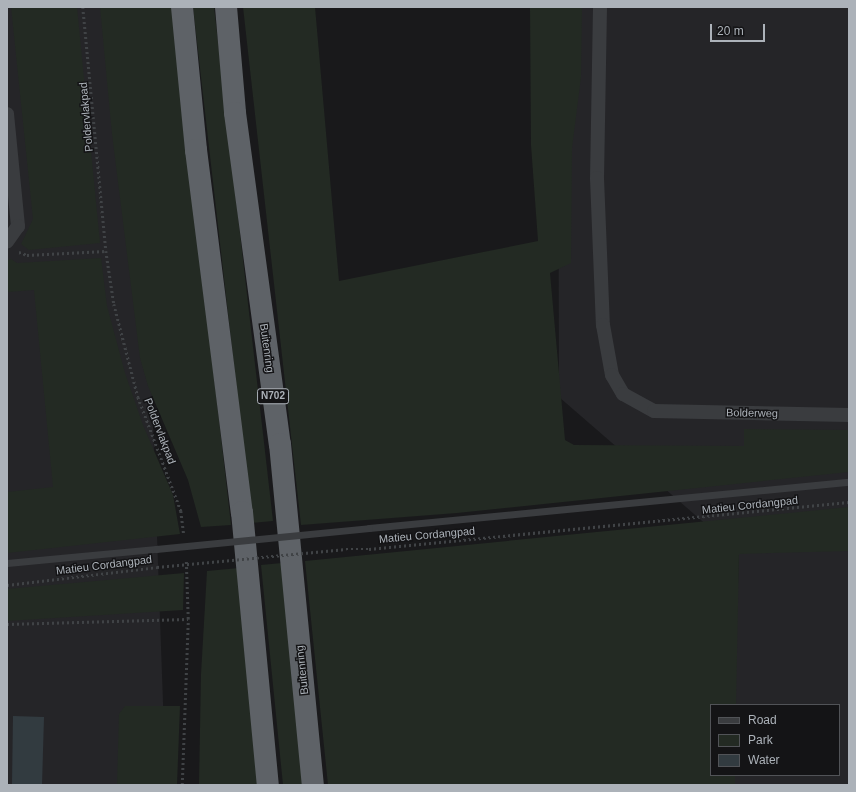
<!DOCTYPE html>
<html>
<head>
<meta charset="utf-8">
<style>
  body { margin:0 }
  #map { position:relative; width:856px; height:792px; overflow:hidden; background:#19191b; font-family:Helvetica,sans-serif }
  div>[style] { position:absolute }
  .built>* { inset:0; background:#252528 }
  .green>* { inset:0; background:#232a23 }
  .water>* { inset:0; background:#323b40 }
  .path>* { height:2.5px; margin-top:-1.25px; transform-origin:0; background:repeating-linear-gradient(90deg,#404346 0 2px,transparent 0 5px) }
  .service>* { height:7px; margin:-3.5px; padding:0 3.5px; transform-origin:3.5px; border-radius:3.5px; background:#3a3c3f }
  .minor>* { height:14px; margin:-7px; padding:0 7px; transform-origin:7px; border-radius:7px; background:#3a3c3f }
  .trunk>* { height:22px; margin:-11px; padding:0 11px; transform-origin:11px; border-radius:11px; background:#5e6267 }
  .path-bridge>* { height:2.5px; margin-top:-1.25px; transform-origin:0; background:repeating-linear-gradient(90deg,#404346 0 2px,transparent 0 5px) }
  .service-bridge>* { height:7px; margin:-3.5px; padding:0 3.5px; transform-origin:3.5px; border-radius:3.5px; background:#3a3c3f }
  span { translate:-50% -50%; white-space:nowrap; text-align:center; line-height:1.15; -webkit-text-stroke:3px #141416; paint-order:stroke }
  .shield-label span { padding:1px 3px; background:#141416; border:1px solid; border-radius:3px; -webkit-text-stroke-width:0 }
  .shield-label { font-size:10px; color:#acb2b9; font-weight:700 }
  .street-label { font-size:11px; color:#acb2b9 }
  .frame { position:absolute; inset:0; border:8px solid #acb2b9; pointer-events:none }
  .legend { position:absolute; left:710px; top:704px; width:130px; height:72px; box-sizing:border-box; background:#141416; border:1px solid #515357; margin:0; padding:5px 7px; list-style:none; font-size:12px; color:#acb2b9 }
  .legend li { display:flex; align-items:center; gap:8px; height:20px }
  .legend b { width:20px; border:1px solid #515357 }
  .scale { position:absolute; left:710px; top:24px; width:55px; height:18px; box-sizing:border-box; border:2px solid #acb2b9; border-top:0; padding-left:5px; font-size:12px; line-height:14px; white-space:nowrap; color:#acb2b9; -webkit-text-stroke:3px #141416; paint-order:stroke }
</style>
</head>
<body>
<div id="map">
  <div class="built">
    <div style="clip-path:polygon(7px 7px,138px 7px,166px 785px,7px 785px)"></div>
    <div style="clip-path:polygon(558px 7px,849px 7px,849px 785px,731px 785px,732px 775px,839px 775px,839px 705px,734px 705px,739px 553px,559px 397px)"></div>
  </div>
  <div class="green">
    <div style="clip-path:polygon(11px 7px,77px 7px,100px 243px,29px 250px,21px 244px,33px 219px)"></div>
    <div style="clip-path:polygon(100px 7px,172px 7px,231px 525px,201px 527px,188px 480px,148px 386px,140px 358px,112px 134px)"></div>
    <div style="clip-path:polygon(193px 7px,214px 7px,273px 521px,252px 523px)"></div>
    <div style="clip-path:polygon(243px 7px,315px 7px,339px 281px,538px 241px,531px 145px,530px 7px,582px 7px,581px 77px,572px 148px,571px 263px,550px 273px,565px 440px,574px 445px,744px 446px,744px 429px,849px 430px,849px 472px,457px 513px,301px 525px)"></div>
    <div style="clip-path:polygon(101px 258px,107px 306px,125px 373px,143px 425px,173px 495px,180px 534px,7px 553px,7px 492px,53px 487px,34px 290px,8px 292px,7px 260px,11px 259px,17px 263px)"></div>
    <div style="clip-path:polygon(849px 507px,849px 551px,739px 554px,736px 705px,711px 705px,711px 775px,735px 775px,735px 785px,328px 785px,305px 561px)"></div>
    <div style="clip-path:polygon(282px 563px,305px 785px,283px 785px,261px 565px)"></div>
    <div style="clip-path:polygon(239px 568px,261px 785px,199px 785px,201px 674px,207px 571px)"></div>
    <div style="clip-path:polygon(184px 573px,183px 610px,7px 621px,7px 589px)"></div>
    <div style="clip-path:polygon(125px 706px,180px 706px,177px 785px,117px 785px,119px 714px)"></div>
  </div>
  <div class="water">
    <div style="clip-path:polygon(13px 716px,44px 717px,42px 785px,12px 785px)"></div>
  </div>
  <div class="path">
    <div style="left:83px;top:7px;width:245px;rotate:84.6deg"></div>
    <div style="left:106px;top:251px;width:54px;rotate:81.4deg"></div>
    <div style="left:114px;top:304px;width:96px;rotate:75.5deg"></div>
    <div style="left:138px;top:397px;width:122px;rotate:69.3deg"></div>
    <div style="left:181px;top:511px;width:23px;rotate:83deg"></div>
    <div style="left:19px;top:252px;width:9px;rotate:21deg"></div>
    <div style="left:27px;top:255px;width:79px;rotate:-2.9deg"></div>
    <div style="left:369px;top:549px;width:482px;rotate:-5.6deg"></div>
    <div style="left:7px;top:585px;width:151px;rotate:-6.8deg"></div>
    <div style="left:7px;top:624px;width:181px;rotate:-1.6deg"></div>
    <div style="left:182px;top:785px;width:166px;rotate:-87.9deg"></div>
    <div style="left:188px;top:619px;width:60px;rotate:-91.9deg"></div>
  </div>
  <div class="service">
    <div style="left:369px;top:528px;width:482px;rotate:-5.5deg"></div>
    <div style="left:7px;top:563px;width:150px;rotate:-5.4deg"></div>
  </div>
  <div class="minor">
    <div style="left:600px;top:7px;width:171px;rotate:91deg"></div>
    <div style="left:597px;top:178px;width:147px;rotate:87.7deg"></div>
    <div style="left:603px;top:325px;width:51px;rotate:79.8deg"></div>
    <div style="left:612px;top:375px;width:22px;rotate:60deg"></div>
    <div style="left:623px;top:394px;width:35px;rotate:29deg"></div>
    <div style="left:654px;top:411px;width:195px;rotate:1.2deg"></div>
    <div style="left:7px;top:114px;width:113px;rotate:84.4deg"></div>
    <div style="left:18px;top:226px;width:19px;rotate:125deg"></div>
  </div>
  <div class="trunk">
    <div style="left:182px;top:7px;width:144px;rotate:84.4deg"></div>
    <div style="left:196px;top:150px;width:365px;rotate:82.8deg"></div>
    <div style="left:242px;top:512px;width:274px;rotate:84.6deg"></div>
    <div style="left:226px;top:7px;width:106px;rotate:85.1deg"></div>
    <div style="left:235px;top:113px;width:334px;rotate:82.3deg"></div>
    <div style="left:280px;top:444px;width:343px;rotate:84.5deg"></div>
  </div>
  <div class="path-bridge">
    <div style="left:157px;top:567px;width:190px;rotate:-5.4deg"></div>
    <div style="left:346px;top:549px;width:23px"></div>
  </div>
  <div class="service-bridge">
    <div style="left:156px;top:549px;width:214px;rotate:-5.6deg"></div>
  </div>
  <div class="shield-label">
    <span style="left:273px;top:396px">N702</span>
  </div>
  <div class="street-label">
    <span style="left:86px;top:117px;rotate:-95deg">Poldervlakpad</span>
    <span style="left:267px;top:348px;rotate:82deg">Buitenring</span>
    <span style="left:752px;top:413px;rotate:1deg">Bolderweg</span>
    <span style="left:160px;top:431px;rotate:69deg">Poldervlakpad</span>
    <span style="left:750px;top:505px;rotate:-6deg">Matieu Cordangpad</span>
    <span style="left:427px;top:535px;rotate:-5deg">Matieu Cordangpad</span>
    <span style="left:104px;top:565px;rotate:-7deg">Matieu Cordangpad</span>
    <span style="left:302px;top:670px;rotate:-96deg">Buitenring</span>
  </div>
  <div class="frame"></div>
  <ul class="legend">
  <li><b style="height:5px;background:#3a3c3f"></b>Road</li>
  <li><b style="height:11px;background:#232a23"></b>Park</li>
  <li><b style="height:11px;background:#323b40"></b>Water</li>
  </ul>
  <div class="scale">20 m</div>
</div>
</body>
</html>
